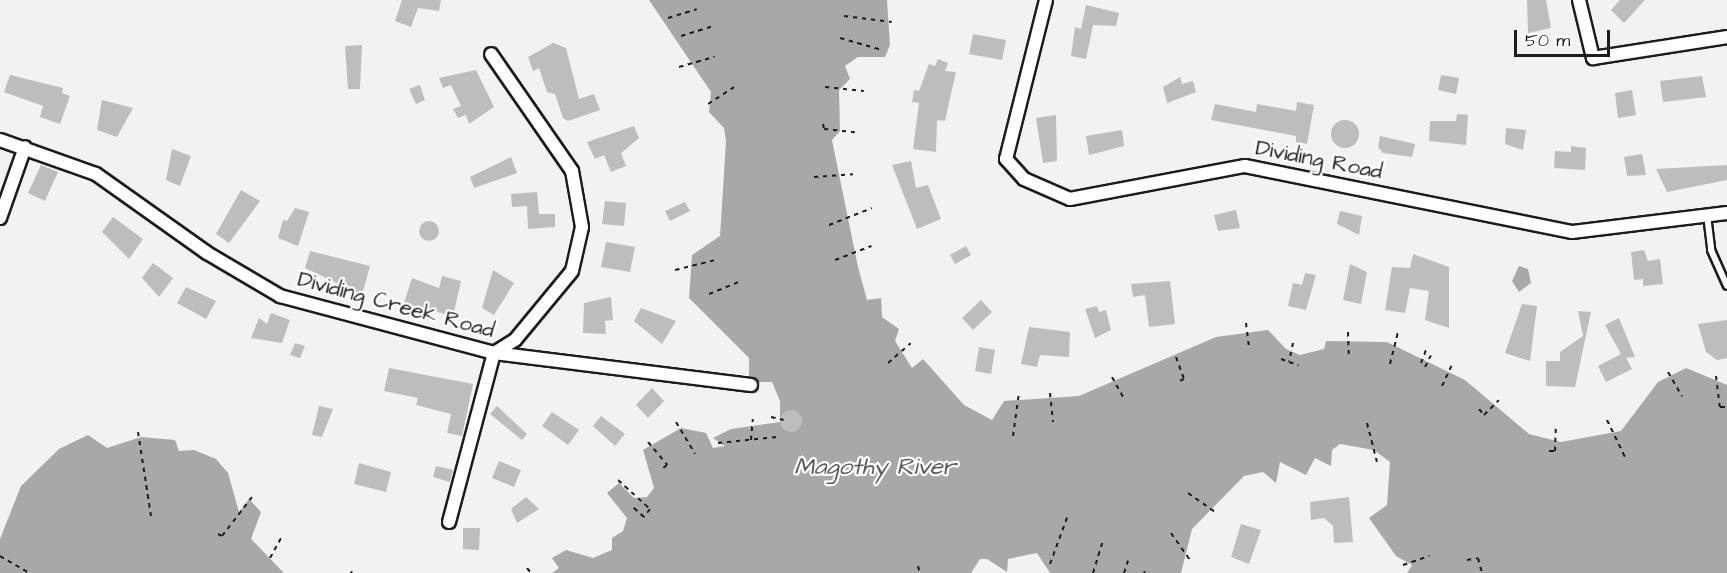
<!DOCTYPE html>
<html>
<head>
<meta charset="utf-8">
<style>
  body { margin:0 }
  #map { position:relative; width:1727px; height:573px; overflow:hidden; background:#f2f2f2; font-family:"Architects Daughter",sans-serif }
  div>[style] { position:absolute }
  .water>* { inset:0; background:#a8a8a8 }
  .building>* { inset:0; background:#bdbdbd }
  .round { border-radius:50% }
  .path>* { height:2px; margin-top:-1px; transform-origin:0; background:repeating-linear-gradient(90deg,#1c1c1c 0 4.5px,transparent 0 9px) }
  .roads { filter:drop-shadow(2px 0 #1c1c1c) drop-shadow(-2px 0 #1c1c1c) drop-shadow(0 2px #1c1c1c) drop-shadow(0 -2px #1c1c1c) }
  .lane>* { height:6px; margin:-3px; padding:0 3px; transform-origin:3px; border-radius:3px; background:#fff }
  .street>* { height:12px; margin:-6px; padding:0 6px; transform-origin:6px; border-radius:6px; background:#fff }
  span { translate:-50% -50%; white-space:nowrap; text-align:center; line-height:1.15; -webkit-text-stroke:4.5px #fff; paint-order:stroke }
  .street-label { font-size:22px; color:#1c1c1c }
  .water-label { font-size:24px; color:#5b5b5b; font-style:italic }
  .scale { position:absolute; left:1514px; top:30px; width:96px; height:27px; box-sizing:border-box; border:3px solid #1c1c1c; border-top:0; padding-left:8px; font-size:18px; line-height:21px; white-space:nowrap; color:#1c1c1c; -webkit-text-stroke:4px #fff; paint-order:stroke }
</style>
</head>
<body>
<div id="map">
  <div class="water">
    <div style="clip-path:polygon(649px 0,887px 0,890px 45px,885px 57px,858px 57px,845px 66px,850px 79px,839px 90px,840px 131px,832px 140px,858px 267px,867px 300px,881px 298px,882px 317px,899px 329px,895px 341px,912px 368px,923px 359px,964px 405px,992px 420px,1004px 401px,1079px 396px,1216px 337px,1268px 330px,1286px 349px,1300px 355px,1324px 349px,1326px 341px,1387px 342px,1465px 380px,1529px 434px,1561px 442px,1621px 431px,1658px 382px,1686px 368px,1727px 385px,1727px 573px,1407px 573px,1412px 565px,1396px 556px,1369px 518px,1387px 505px,1390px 462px,1374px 450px,1340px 444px,1332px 450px,1331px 466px,1315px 458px,1306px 475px,1280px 462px,1276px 483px,1263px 472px,1244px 476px,1192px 529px,1181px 573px,1050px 573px,1037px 553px,1008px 559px,1007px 572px,987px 559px,980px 559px,971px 573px,552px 573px,559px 568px,552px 558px,566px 550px,593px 558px,612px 550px,612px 538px,623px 531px,627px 518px,607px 493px,619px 483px,634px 498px,647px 497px,654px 488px,643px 450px,681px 428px,706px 433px,713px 448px,725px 446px,713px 438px,731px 429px,780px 422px,780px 401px,772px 382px,749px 382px,749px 358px,689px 298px,692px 255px,720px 236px,726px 141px,724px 128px,709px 112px,711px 92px)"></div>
    <div style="clip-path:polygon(1519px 266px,1528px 269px,1531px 283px,1519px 292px,1512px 281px)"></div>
    <div style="clip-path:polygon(88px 435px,107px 448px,141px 437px,175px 440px,179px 451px,194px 450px,216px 459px,228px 473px,239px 512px,249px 499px,261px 512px,251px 539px,284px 573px,0 573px,0 539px,21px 486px,59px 449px)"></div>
  </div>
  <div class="building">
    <div style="clip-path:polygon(402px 0,441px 0,439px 11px,418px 8px,411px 27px,395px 21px)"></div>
    <div style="clip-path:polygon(1527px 0,1546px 0,1551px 28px,1528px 33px)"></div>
    <div style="clip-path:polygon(1620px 0,1645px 0,1624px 23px,1611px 10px)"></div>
    <div style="clip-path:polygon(1086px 5px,1119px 13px,1116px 26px,1093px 25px,1086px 59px,1071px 56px,1075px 27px,1081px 29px)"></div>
    <div style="clip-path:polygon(973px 34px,1006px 40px,1002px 60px,969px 54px)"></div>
    <div style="clip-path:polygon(553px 43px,566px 48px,579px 99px,594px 94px,600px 110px,568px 121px,563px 118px,555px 94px,547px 92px,539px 68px,533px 71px,528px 57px)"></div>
    <div style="clip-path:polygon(362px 45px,360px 89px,348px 89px,345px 46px)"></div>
    <div style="clip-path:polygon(938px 59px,948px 63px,945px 71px,956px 72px,945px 121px,937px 120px,936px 152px,913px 149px,919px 103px,912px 102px,914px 90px,919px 91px,929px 64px,935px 66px)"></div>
    <div style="clip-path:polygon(476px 70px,494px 107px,469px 124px,466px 115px,458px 118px,453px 109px,461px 106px,451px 85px,443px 88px,439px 78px)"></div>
    <div style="clip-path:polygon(10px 75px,63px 88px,62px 93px,70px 96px,60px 124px,40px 117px,43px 106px,4px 92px)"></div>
    <div style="clip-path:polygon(1441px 75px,1459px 78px,1456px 94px,1438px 90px)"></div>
    <div style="clip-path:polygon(1702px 76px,1706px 97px,1663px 102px,1660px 81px)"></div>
    <div style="clip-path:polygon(1180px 77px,1182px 84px,1193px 81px,1196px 92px,1167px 103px,1163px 87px)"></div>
    <div style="clip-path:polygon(420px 85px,425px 100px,416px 104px,409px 89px)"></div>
    <div style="clip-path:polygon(1632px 90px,1636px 115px,1618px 118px,1615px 93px)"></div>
    <div style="clip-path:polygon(102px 100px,133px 108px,117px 137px,97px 130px)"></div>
    <div style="clip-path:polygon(1297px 102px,1314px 105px,1307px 144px,1296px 142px,1296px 136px,1211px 120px,1215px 104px,1256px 112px,1257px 104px,1296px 111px)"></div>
    <div style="clip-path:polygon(1457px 114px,1468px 115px,1466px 145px,1429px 141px,1430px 121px,1456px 121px)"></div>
    <div style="clip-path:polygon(1056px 115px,1057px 161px,1043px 163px,1036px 118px)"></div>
    <div class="round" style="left:1331px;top:120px;width:28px;height:28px"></div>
    <div style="clip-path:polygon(634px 126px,639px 138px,621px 153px,626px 166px,611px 172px,604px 155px,595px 159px,587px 142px)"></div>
    <div style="clip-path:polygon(1506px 128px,1526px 130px,1523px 150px,1505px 144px)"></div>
    <div style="clip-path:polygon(1122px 130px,1124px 146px,1089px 155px,1086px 136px)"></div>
    <div style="clip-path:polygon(1380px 136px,1415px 144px,1412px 157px,1383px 153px,1378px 147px)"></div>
    <div style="clip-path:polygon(1571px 146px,1586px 148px,1585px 170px,1554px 168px,1555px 151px,1571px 152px)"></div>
    <div style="clip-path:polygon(172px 149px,191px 156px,180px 186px,166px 180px)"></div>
    <div style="clip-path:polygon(1642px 154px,1646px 175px,1627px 176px,1624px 157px)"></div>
    <div style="clip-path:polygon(511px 157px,517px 173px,474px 188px,470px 177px)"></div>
    <div style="clip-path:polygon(911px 161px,916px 188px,928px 185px,941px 219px,917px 229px,892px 165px)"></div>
    <div style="clip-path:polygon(41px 165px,58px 172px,45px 201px,28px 193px)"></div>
    <div style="clip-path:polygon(1727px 165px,1727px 180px,1667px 192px,1656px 169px)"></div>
    <div style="clip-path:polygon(241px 190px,260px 201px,229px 243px,216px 234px)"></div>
    <div style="clip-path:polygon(537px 192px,539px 214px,555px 214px,555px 227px,528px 229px,527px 206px,512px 207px,511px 194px)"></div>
    <div style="clip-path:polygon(605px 201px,626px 203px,624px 226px,602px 224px)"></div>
    <div style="clip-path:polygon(685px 202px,690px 211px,670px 221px,665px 211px)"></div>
    <div style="clip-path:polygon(295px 208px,309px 212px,298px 246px,278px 238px,283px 220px,287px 221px)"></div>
    <div style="clip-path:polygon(1236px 210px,1240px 228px,1218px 231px,1214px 215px)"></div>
    <div style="clip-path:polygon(1340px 211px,1362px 216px,1359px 235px,1337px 224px)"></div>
    <div style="clip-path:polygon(113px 217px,143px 239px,129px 259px,102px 232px)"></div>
    <div class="round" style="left:419px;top:221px;width:20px;height:20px"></div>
    <div style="clip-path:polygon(606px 242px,635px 247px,630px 272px,601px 267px)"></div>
    <div style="clip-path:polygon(966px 246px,971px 255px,955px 264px,950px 255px)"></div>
    <div style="clip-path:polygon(1644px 250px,1648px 261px,1660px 259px,1663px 284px,1643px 286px,1643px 279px,1634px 280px,1631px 252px)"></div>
    <div style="clip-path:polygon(310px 251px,370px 266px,362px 295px,305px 268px)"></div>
    <div style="clip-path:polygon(1413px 254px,1449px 267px,1449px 328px,1425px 320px,1429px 291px,1410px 288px,1405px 313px,1385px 310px,1392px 267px,1410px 268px)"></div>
    <div style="clip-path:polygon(153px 263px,173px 278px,159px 297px,142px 278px)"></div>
    <div style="clip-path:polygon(1350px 264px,1367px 272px,1361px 304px,1343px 300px)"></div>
    <div style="clip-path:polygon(493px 270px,514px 283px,494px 315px,482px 308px)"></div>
    <div style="clip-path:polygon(1305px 273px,1316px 275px,1306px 310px,1288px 306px,1293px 283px,1302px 285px)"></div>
    <div style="clip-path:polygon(442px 276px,461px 281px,453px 316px,404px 303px,412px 278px,439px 288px)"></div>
    <div style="clip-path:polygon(1170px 281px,1175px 324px,1149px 327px,1145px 295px,1133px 297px,1131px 284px)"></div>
    <div style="clip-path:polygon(186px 287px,216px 301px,206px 319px,177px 303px)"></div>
    <div style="clip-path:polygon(611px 297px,613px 320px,605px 321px,606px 334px,583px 333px,584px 303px)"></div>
    <div style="clip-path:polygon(981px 300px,992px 312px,973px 330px,962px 318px)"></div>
    <div style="clip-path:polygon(1522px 304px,1537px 306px,1530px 361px,1505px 353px)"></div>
    <div style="clip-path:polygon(1097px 306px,1099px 312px,1106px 310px,1111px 330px,1095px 338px,1085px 309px)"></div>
    <div style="clip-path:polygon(641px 308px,676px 321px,662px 344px,634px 321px)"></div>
    <div style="clip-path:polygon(1578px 311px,1591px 312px,1575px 387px,1546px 386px,1546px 361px,1560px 361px,1560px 352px,1583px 336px)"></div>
    <div style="clip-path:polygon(271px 313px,290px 320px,282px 343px,251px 338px,259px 318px,267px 324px)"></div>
    <div style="clip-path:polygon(1619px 318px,1635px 357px,1626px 358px,1632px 369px,1606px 382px,1598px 366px,1621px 354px,1605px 325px)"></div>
    <div style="clip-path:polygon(1727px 320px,1727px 358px,1717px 360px,1706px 352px,1698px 324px)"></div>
    <div style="clip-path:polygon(1029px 327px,1070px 332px,1069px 357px,1040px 355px,1037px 367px,1021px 364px)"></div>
    <div style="clip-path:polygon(295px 343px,305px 346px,300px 358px,290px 355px)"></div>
    <div style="clip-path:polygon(979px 347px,995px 350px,991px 374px,975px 371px)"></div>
    <div style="clip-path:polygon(389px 368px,473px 384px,462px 436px,447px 433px,451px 414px,416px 405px,418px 398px,384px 391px)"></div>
    <div style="clip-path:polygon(652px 388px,664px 401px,648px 418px,636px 405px)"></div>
    <div style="clip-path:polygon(319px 406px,333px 409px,322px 437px,312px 435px)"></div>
    <div style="clip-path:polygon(497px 406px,527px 434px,522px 440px,490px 414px)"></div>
    <div class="round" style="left:780px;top:410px;width:22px;height:22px"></div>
    <div style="clip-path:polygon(552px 412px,579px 430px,568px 445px,542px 426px)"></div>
    <div style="clip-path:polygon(601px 416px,625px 434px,615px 446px,593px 426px)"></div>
    <div style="clip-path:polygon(499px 461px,521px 470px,514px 487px,492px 478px)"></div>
    <div style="clip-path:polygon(359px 463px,391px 472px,386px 492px,354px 484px)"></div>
    <div style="clip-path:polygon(436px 466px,453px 470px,450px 482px,433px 477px)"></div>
    <div style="clip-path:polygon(526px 497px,539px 509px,517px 523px,511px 509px)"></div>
    <div style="clip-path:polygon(1349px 497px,1353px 542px,1334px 543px,1333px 526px,1324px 518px,1311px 520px,1310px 502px)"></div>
    <div style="clip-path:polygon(1241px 524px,1261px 530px,1249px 564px,1231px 557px)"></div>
    <div style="clip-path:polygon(463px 528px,480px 528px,479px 550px,463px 549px)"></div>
  </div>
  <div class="path">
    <div style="left:844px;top:16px;width:48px;rotate:7.1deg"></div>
    <div style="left:668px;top:18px;width:30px;rotate:-17deg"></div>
    <div style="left:681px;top:36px;width:34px;rotate:-17deg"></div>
    <div style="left:840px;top:38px;width:41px;rotate:15.8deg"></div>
    <div style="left:679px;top:67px;width:37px;rotate:-16deg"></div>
    <div style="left:825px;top:87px;width:39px;rotate:6deg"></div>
    <div style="left:708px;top:104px;width:31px;rotate:-33deg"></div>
    <div style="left:823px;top:124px;width:5px;rotate:79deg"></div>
    <div style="left:824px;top:129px;width:31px;rotate:6deg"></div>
    <div style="left:814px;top:177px;width:39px;rotate:-4deg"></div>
    <div style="left:829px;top:225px;width:46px;rotate:-21.6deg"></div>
    <div style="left:835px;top:260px;width:39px;rotate:-21deg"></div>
    <div style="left:675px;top:270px;width:45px;rotate:-14deg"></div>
    <div style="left:709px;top:294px;width:35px;rotate:-22deg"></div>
    <div style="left:1246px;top:323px;width:23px;rotate:83deg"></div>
    <div style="left:1348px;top:332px;width:25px;rotate:88deg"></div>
    <div style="left:1293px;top:343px;width:19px;rotate:102deg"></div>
    <div style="left:1289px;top:362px;width:10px;rotate:17deg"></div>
    <div style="left:1176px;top:357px;width:23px;rotate:70deg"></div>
    <div style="left:1184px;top:379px;width:5px;rotate:158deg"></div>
    <div style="left:1281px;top:359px;width:9px;rotate:21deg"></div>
    <div style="left:888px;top:363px;width:30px;rotate:-41deg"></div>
    <div style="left:1421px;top:363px;width:14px;rotate:-69deg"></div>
    <div style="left:1390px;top:364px;width:32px;rotate:-76deg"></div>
    <div style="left:1425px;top:367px;width:13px;rotate:-63deg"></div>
    <div style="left:1668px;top:372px;width:28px;rotate:60deg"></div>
    <div style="left:1716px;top:376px;width:31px;rotate:83deg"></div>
    <div style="left:1720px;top:407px;width:5px"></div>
    <div style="left:1112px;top:377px;width:26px;rotate:61deg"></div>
    <div style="left:1442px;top:386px;width:23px;rotate:-65deg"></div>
    <div style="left:1050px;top:393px;width:29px;rotate:84deg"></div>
    <div style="left:1479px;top:409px;width:8px;rotate:50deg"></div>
    <div style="left:1484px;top:415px;width:21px;rotate:-45deg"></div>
    <div style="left:771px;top:417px;width:13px;rotate:13deg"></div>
    <div style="left:1607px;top:420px;width:41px;rotate:64.1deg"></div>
    <div style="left:676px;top:422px;width:37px;rotate:59deg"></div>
    <div style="left:1367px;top:423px;width:40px;rotate:75.6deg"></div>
    <div style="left:138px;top:432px;width:85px;rotate:81.2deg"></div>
    <div style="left:1013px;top:436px;width:43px;rotate:-82.1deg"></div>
    <div style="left:751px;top:440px;width:21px;rotate:-85deg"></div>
    <div style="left:648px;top:442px;width:30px;rotate:50deg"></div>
    <div style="left:667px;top:465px;width:6px;rotate:141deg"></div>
    <div style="left:718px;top:443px;width:59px;rotate:-5.8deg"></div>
    <div style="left:1549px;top:451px;width:6px"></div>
    <div style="left:1555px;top:451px;width:25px;rotate:-88deg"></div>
    <div style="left:618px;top:480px;width:43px;rotate:42.2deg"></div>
    <div style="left:650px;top:509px;width:10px;rotate:127deg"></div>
    <div style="left:644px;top:517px;width:15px;rotate:-138deg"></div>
    <div style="left:1188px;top:493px;width:33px;rotate:35deg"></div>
    <div style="left:1171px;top:533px;width:32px;rotate:55deg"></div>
    <div style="left:218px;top:534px;width:4px;rotate:27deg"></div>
    <div style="left:222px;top:536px;width:49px;rotate:-52.4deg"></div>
    <div style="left:0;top:556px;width:34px;rotate:30deg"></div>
    <div style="left:270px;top:558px;width:26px;rotate:-61deg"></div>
    <div style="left:1467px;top:560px;width:11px;rotate:-10deg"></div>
    <div style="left:1478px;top:558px;width:16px;rotate:75deg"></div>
    <div style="left:1050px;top:564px;width:52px;rotate:-69.8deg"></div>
    <div style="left:1403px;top:565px;width:28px;rotate:-19deg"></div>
    <div style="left:918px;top:566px;width:7px;rotate:74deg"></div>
    <div style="left:527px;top:568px;width:6px;rotate:51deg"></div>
    <div style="left:1144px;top:571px;width:2px;rotate:63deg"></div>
    <div style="left:351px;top:573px;width:2px;rotate:-63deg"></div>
    <div style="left:1093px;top:573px;width:34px;rotate:-73deg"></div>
    <div style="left:1124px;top:573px;width:13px;rotate:-72deg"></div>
  </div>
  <div class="roads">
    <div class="lane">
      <div style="left:1707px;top:215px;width:35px;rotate:83deg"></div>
      <div style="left:1711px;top:250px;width:39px;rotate:66deg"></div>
    </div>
    <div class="street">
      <div style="left:1046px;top:0;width:164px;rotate:104.1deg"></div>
      <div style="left:1006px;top:159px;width:27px;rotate:48deg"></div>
      <div style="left:1024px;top:179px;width:50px;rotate:23.5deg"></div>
      <div style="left:1070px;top:199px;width:178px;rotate:-10.7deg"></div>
      <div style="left:1245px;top:166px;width:334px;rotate:11.4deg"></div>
      <div style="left:1572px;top:232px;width:156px;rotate:-7deg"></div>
      <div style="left:1579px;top:0;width:60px;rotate:76.4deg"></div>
      <div style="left:1593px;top:58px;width:136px;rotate:-8.9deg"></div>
      <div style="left:0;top:140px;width:102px;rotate:19.5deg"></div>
      <div style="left:96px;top:174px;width:136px;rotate:35.4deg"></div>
      <div style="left:207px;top:253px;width:85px;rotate:30.5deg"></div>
      <div style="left:280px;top:296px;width:221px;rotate:14.9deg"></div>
      <div style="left:494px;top:353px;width:259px;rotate:7.1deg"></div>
      <div style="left:0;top:218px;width:75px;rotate:-70.6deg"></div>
      <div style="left:449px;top:522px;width:175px;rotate:-75.1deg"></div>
      <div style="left:494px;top:353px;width:25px;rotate:-32deg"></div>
      <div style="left:515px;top:340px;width:89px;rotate:-50.4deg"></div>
      <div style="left:572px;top:271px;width:45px;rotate:-77.2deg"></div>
      <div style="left:582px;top:227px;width:57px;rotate:-100.1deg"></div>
      <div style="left:572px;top:171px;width:142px;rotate:-124.7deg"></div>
    </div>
  </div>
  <div class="street-label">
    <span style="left:1319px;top:160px;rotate:11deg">Dividing Road</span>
    <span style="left:396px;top:305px;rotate:15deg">Dividing Creek Road</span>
  </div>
  <div class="water-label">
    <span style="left:875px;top:468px">Magothy River</span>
  </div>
  <div class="scale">50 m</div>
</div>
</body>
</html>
